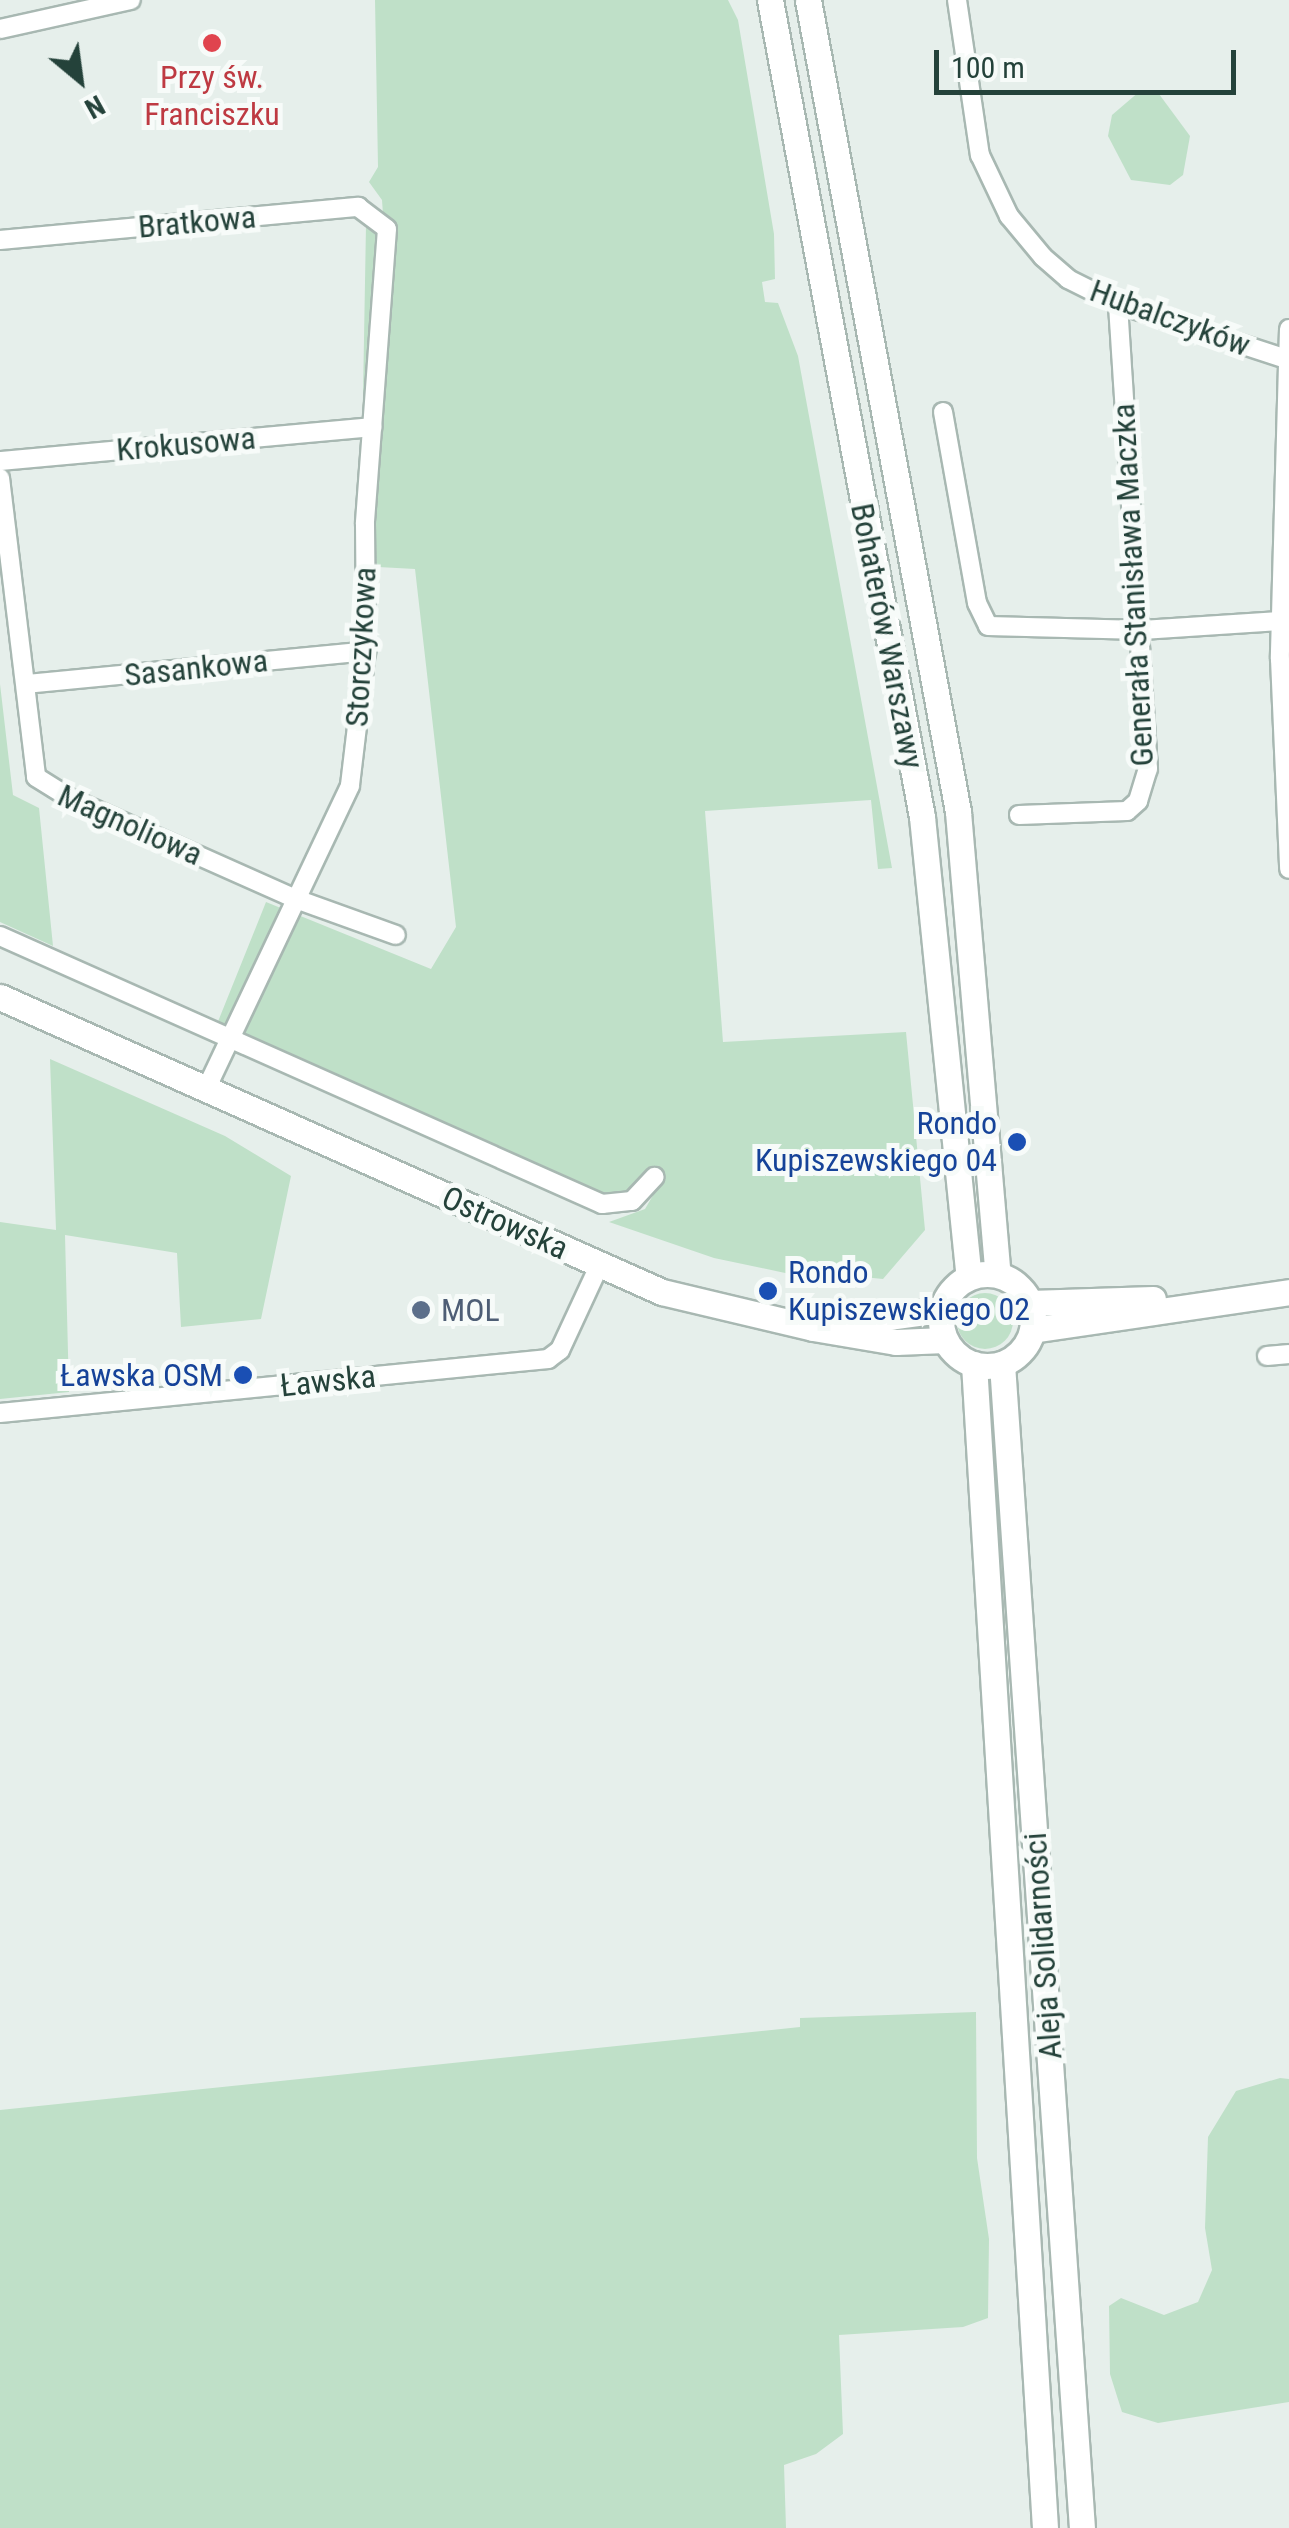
<!DOCTYPE html>
<html>
<head>
<meta charset="utf-8">
<style>
  body { margin:0 }
  #map { position:relative; width:1289px; height:2528px; overflow:hidden; background:#e6efeb; font-family:"Roboto Condensed",sans-serif }
  div>[style] { position:absolute }
  .green>* { inset:0; background:#bfe0c8 }
  .round { border-radius:50% }
  .roads { filter:drop-shadow(2px 0 #a8b8b2) drop-shadow(-2px 0 #a8b8b2) drop-shadow(0 2px #a8b8b2) drop-shadow(0 -2px #a8b8b2) }
  .minor>* { height:18px; margin:-9px; padding:0 9px; transform-origin:9px; border-radius:9px; background:#fff }
  .secondary>* { height:25px; margin:-12.5px; padding:0 12.5px; transform-origin:12.5px; border-radius:12.5px; background:#fff }
  .secondary>.ring { margin:-12.5px; padding:0; box-sizing:content-box; background:none; border:25px solid #fff; border-radius:50% }
  .dots>* { width:28px; height:28px; translate:-50% -50%; box-sizing:border-box; border:5px solid #f7fbf9; border-radius:50% }
  span { translate:-50% -50%; white-space:nowrap; text-align:center; line-height:1.15; -webkit-text-stroke:10px #f7fbf9; paint-order:stroke }
  .health-label { font-size:32px; color:#be3a42 }
  .street-label { font-size:32px; color:#24423a }
  .transit-label { font-size:32px; color:#164399 }
  .right { translate:-100% -50%; text-align:right }
  .left { translate:0 -50%; text-align:left }
  .service-label { font-size:32px; color:#4e5e75 }
  .north { position:absolute; left:30px; top:30px; width:100px; height:100px; -webkit-text-stroke:8px #f7fbf9; paint-order:stroke; rotate:151deg; font-size:28px; font-weight:700; line-height:40px; text-align:center; color:#24423a }
  .north::after { content:''; display:block; margin:auto; width:35px; height:45px; background:#24423a; clip-path:polygon(50% 0,100% 100%,50% 72%,0 100%) }
  .scale { position:absolute; left:934px; top:50px; width:302px; height:45px; box-sizing:border-box; border:5px solid #24423a; border-top:0; padding-left:12px; font-size:30px; line-height:35px; white-space:nowrap; color:#24423a; -webkit-text-stroke:8px #f7fbf9; paint-order:stroke }
</style>
</head>
<body>
<div id="map">
  <div class="green">
    <div style="clip-path:polygon(375px 0,728px 0,738px 20px,774px 234px,775px 279px,762px 282px,765px 302px,778px 303px,798px 356px,892px 868px,878px 869px,871px 800px,705px 811px,723px 1042px,906px 1032px,925px 1230px,883px 1279px,823px 1273px,813px 1279px,791px 1267px,790px 1274px,714px 1258px,609px 1222px,645px 1209px,662px 1180px,646px 1175px,626px 1193px,599px 1192px,217px 1024px,266px 902px,431px 969px,456px 927px,415px 569px,360px 566px,366px 225px,384px 229px,382px 200px,369px 182px,378px 167px)"></div>
    <div style="clip-path:polygon(1140px 91px,1159px 94px,1190px 136px,1183px 175px,1170px 185px,1131px 180px,1108px 136px,1112px 115px)"></div>
    <div style="clip-path:polygon(0 684px,13px 795px,39px 808px,53px 946px,0 922px)"></div>
    <div style="clip-path:polygon(50px 1059px,225px 1136px,291px 1176px,261px 1319px,181px 1327px,177px 1253px,65px 1235px,69px 1392px,0 1399px,0 1222px,56px 1230px)"></div>
    <div class="round" style="left:957px;top:1293px;width:56px;height:56px"></div>
    <div style="clip-path:polygon(976px 2012px,977px 2158px,989px 2239px,988px 2318px,963px 2327px,839px 2335px,843px 2434px,816px 2454px,784px 2465px,786px 2528px,0 2528px,0 2110px,800px 2027px,800px 2018px)"></div>
    <div style="clip-path:polygon(1280px 2078px,1289px 2079px,1289px 2402px,1158px 2423px,1122px 2412px,1110px 2374px,1109px 2306px,1121px 2298px,1164px 2315px,1198px 2302px,1212px 2270px,1205px 2228px,1208px 2137px,1236px 2091px)"></div>
  </div>
  <div class="roads">
    <div class="minor">
      <div style="left:957px;top:0;width:157px;rotate:81.6deg"></div>
      <div style="left:980px;top:155px;width:68px;rotate:64.6deg"></div>
      <div style="left:1009px;top:216px;width:53px;rotate:50.3deg"></div>
      <div style="left:1043px;top:257px;width:33px;rotate:41deg"></div>
      <div style="left:1068px;top:279px;width:56px;rotate:26.6deg"></div>
      <div style="left:1118px;top:304px;width:180px;rotate:18.1deg"></div>
      <div style="left:0;top:29px;width:134px;rotate:-12.5deg"></div>
      <div style="left:0;top:240px;width:360px;rotate:-5.3deg"></div>
      <div style="left:358px;top:207px;width:36px;rotate:37deg"></div>
      <div style="left:387px;top:229px;width:296px;rotate:94.3deg"></div>
      <div style="left:365px;top:524px;width:127px;rotate:89.5deg"></div>
      <div style="left:366px;top:651px;width:136px;rotate:96.8deg"></div>
      <div style="left:350px;top:786px;width:335px;rotate:115.4deg"></div>
      <div style="left:1289px;top:329px;width:330px;rotate:91.6deg"></div>
      <div style="left:1280px;top:659px;width:210px;rotate:87.5deg"></div>
      <div style="left:943px;top:412px;width:194px;rotate:79.9deg"></div>
      <div style="left:977px;top:603px;width:25px;rotate:64deg"></div>
      <div style="left:988px;top:626px;width:154px;rotate:1.5deg"></div>
      <div style="left:1142px;top:630px;width:138px;rotate:-3.7deg"></div>
      <div style="left:0;top:461px;width:374px;rotate:-5.2deg"></div>
      <div style="left:0;top:478px;width:301px;rotate:83.1deg"></div>
      <div style="left:36px;top:777px;width:39px;rotate:32deg"></div>
      <div style="left:69px;top:798px;width:248px;rotate:24deg"></div>
      <div style="left:296px;top:899px;width:106px;rotate:19.8deg"></div>
      <div style="left:26px;top:684px;width:342px;rotate:-5.5deg"></div>
      <div style="left:1019px;top:815px;width:108px;rotate:-2.1deg"></div>
      <div style="left:1127px;top:811px;width:15px;rotate:-42deg"></div>
      <div style="left:1138px;top:801px;width:34px;rotate:-73deg"></div>
      <div style="left:1148px;top:769px;width:466px;rotate:-93.7deg"></div>
      <div style="left:0;top:936px;width:659px;rotate:24deg"></div>
      <div style="left:602px;top:1204px;width:30px;rotate:-6deg"></div>
      <div style="left:632px;top:1201px;width:33px;rotate:-47deg"></div>
      <div style="left:1267px;top:1356px;width:22px;rotate:-5deg"></div>
      <div style="left:0;top:1413px;width:551px;rotate:-5.63deg"></div>
      <div style="left:548px;top:1359px;width:15px;rotate:-37deg"></div>
      <div style="left:560px;top:1350px;width:93px;rotate:-65.1deg"></div>
    </div>
    <div class="secondary">
      <div style="left:770px;top:0;width:831px;rotate:79.46deg"></div>
      <div style="left:922px;top:817px;width:462px;rotate:84.2deg"></div>
      <div style="left:808px;top:0;width:826px;rotate:79.53deg"></div>
      <div style="left:958px;top:812px;width:464px;rotate:85.1deg"></div>
      <div style="left:0;top:997px;width:725px;rotate:24.02deg"></div>
      <div style="left:662px;top:1292px;width:155px;rotate:13.4deg"></div>
      <div style="left:813px;top:1328px;width:84px;rotate:9.6deg"></div>
      <div style="left:896px;top:1342px;width:49px;rotate:-2.3deg"></div>
      <div class="ring" style="left:941px;top:1274px;width:67px;height:67px"></div>
      <div style="left:1030px;top:1303px;width:123px;rotate:-1.9deg"></div>
      <div style="left:837px;top:1324px;width:105px;rotate:-7.7deg"></div>
      <div style="left:1032px;top:1330px;width:260px;rotate:-8.4deg"></div>
      <div style="left:974px;top:1364px;width:1166px;rotate:86.51deg"></div>
      <div style="left:1002px;top:1364px;width:1167px;rotate:86.07deg"></div>
    </div>
  </div>
  <div class="dots">
    <div style="left:212px;top:43px;background:#e0444e"></div>
    <div style="left:1017px;top:1142px;background:#1a4fb4"></div>
    <div style="left:768px;top:1291px;background:#1a4fb4"></div>
    <div style="left:421px;top:1310px;background:#5c6f8a"></div>
    <div style="left:243px;top:1375px;background:#1a4fb4"></div>
  </div>
  <div class="health-label">
    <span style="left:212px;top:96px">Przy św.<br>Franciszku</span>
  </div>
  <div class="street-label">
    <span style="left:197px;top:222px;rotate:-5deg">Bratkowa</span>
    <span style="left:1170px;top:318px;rotate:20deg">Hubalczyków</span>
    <span style="left:186px;top:444px;rotate:-5deg">Krokusowa</span>
    <span style="left:1133px;top:585px;rotate:-93deg">Generała Stanisława Maczka</span>
    <span style="left:887px;top:636px;rotate:79deg">Bohaterów Warszawy</span>
    <span style="left:361px;top:647px;rotate:-87deg">Storczykowa</span>
    <span style="left:196px;top:668px;rotate:-6deg">Sasankowa</span>
    <span style="left:130px;top:825px;rotate:24deg">Magnoliowa</span>
    <span style="left:505px;top:1223px;rotate:24deg">Ostrowska</span>
    <span style="left:328px;top:1381px;rotate:-6deg">Ławska</span>
    <span style="left:1043px;top:1946px;rotate:-94deg">Aleja Solidarności</span>
  </div>
  <div class="transit-label">
    <span class="right" style="left:997px;top:1142px">Rondo<br>Kupiszewskiego 04</span>
    <span class="left" style="left:788px;top:1291px">Rondo<br>Kupiszewskiego 02</span>
    <span class="right" style="left:223px;top:1375px">Ławska OSM</span>
  </div>
  <div class="service-label">
    <span class="left" style="left:441px;top:1310px">MOL</span>
  </div>
  <div class="north">N</div>
  <div class="scale">100 m</div>
</div>
</body>
</html>
